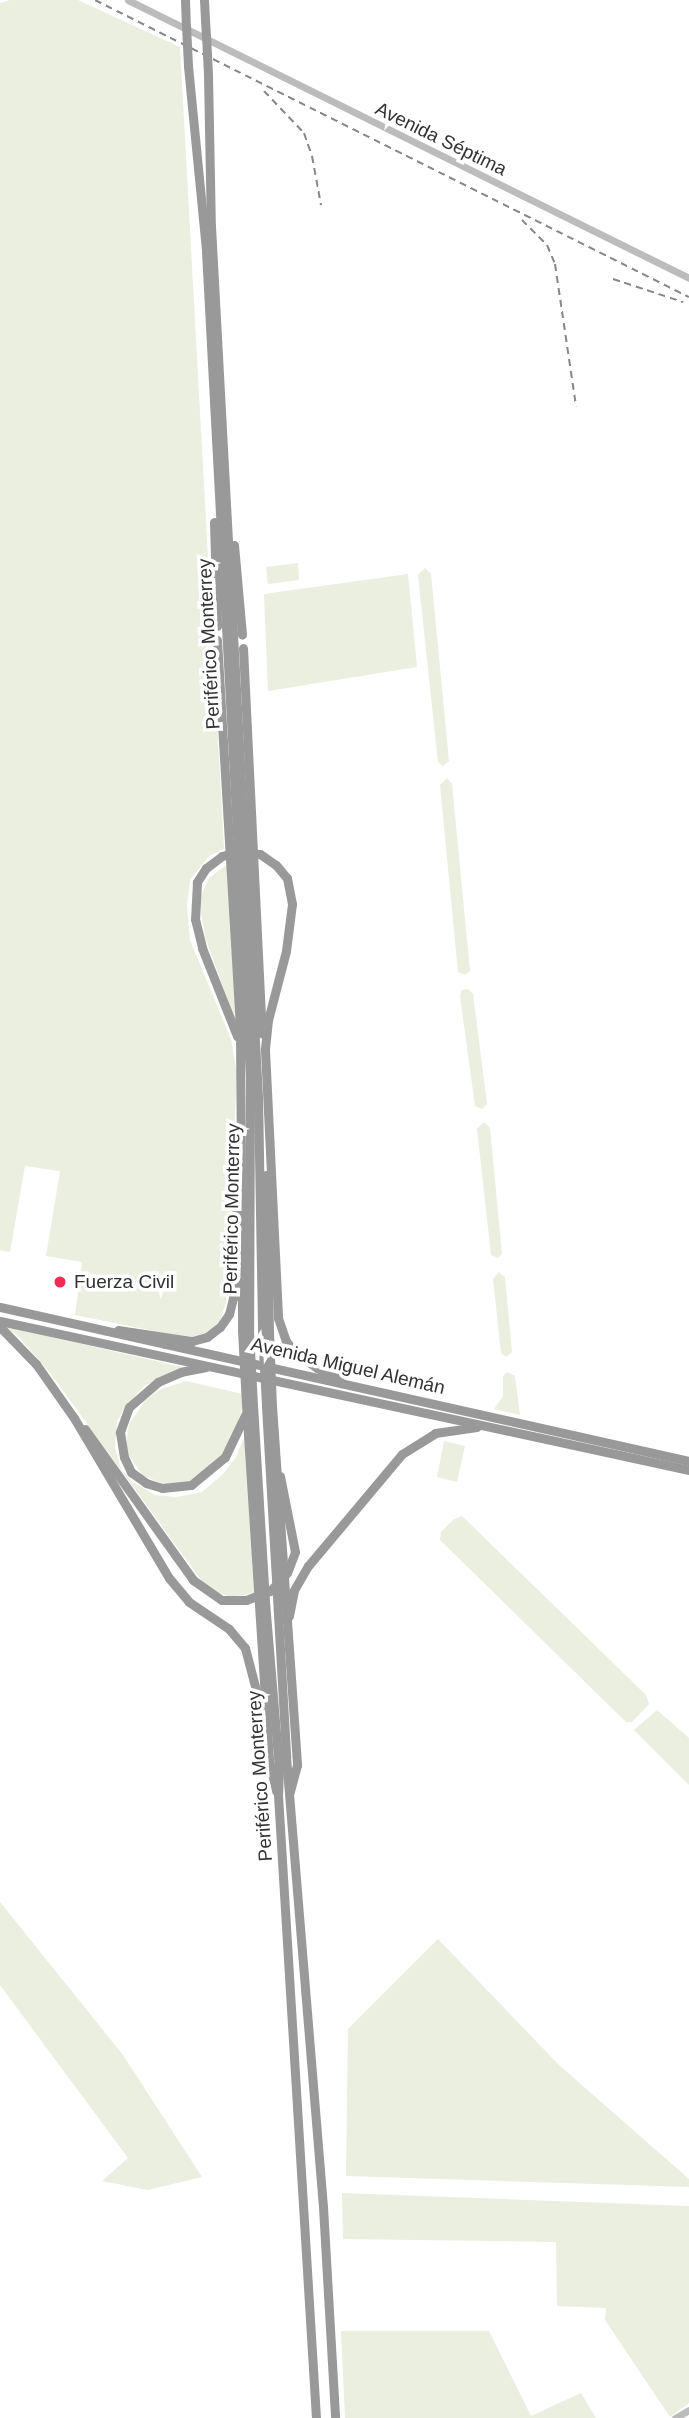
<!DOCTYPE html>
<html>
<head>
<meta charset="utf-8">
<style>
  body { margin:0 }
  #map { position:relative; width:689px; height:2418px; overflow:hidden; background:#fff; font-family:Helvetica,sans-serif }
  div>[style] { position:absolute }
  .green>* { inset:0; background:#eaefe0 }
  .secondary>* { height:7px; margin:-3.5px; padding:0 3.5px; transform-origin:3.5px; border-radius:3.5px; background:#bcbcbc }
  .highway>* { height:9px; margin:-4.5px; padding:0 4.5px; transform-origin:4.5px; border-radius:4.5px; background:#999 }
  .rail>* { height:2px; margin-top:-1px; transform-origin:0; background:repeating-linear-gradient(90deg,#878787 0 7px,transparent 0 12px) }
  .highway-bridge>* { height:9px; margin:-4.5px; padding:0 4.5px; transform-origin:4.5px; border-radius:4.5px; background:#999 }
  .dots>* { width:19px; height:19px; translate:-50% -50%; box-sizing:border-box; border:4px solid #fff; border-radius:50% }
  span { translate:-50% -50%; white-space:nowrap; text-align:center; line-height:1.15; -webkit-text-stroke:7px #fff; paint-order:stroke }
  .street-label { font-size:19px; color:#323232 }
  .poi-label { font-size:19px; color:#323232 }
  .left { translate:0 -50%; text-align:left }
</style>
</head>
<body>
<div id="map">
  <div class="green">
    <div style="clip-path:polygon(10px 0,78px 0,180px 47px,224px 849px,209px 856px,190px 880px,187px 906px,190px 940px,231px 1039px,237px 1074px,226px 1303px,220px 1320px,209px 1332px,188px 1338px,75px 1315px,82px 1262px,46px 1256px,60px 1171px,25px 1166px,10px 1252px,0 1250px,0 3px)"></div>
    <div style="clip-path:polygon(298px 563px,299px 580px,268px 584px,266px 567px)"></div>
    <div style="clip-path:polygon(425px 568px,431px 574px,449px 761px,443px 766px,438px 762px,418px 575px)"></div>
    <div style="clip-path:polygon(408px 574px,417px 667px,268px 691px,264px 594px)"></div>
    <div style="clip-path:polygon(447px 778px,452px 784px,470px 971px,465px 975px,458px 972px,440px 785px)"></div>
    <div style="clip-path:polygon(228px 864px,238px 1028px,205px 937px,199px 900px,209px 878px)"></div>
    <div style="clip-path:polygon(468px 989px,473px 994px,487px 1104px,482px 1109px,475px 1106px,460px 996px,462px 990px)"></div>
    <div style="clip-path:polygon(484px 1122px,490px 1128px,502px 1254px,498px 1258px,491px 1255px,477px 1129px)"></div>
    <div style="clip-path:polygon(499px 1272px,505px 1277px,512px 1352px,506px 1357px,501px 1353px,493px 1279px)"></div>
    <div style="clip-path:polygon(3px 1326px,191px 1369px,145px 1385px,126px 1406px,117px 1421px,115px 1448px,121px 1469px,132px 1482px,155px 1495px,176px 1497px,202px 1492px,223px 1474px,236px 1457px,246px 1432px,254px 1593px,231px 1597px,216px 1592px,202px 1581px,50px 1373px,19px 1337px)"></div>
    <div style="clip-path:polygon(507px 1372px,515px 1376px,520px 1415px,494px 1409px,503px 1396px,503px 1376px)"></div>
    <div style="clip-path:polygon(186px 1381px,243px 1394px,242px 1408px,236px 1431px,221px 1457px,184px 1485px,173px 1487px,143px 1476px,127px 1453px,127px 1437px,129px 1424px,145px 1401px,159px 1390px)"></div>
    <div style="clip-path:polygon(444px 1441px,465px 1446px,457px 1482px,437px 1477px)"></div>
    <div style="clip-path:polygon(462px 1516px,646px 1695px,649px 1704px,632px 1722px,626px 1722px,440px 1540px,441px 1532px,453px 1520px)"></div>
    <div style="clip-path:polygon(657px 1710px,689px 1738px,689px 1785px,634px 1730px)"></div>
    <div style="clip-path:polygon(0 1902px,123px 2055px,202px 2177px,148px 2190px,102px 2181px,128px 2158px,0 1985px)"></div>
    <div style="clip-path:polygon(438px 1939px,559px 2065px,689px 2179px,689px 2187px,346px 2176px,348px 2029px)"></div>
    <div style="clip-path:polygon(342px 2193px,689px 2206px,689px 2403px,670px 2417px,605px 2320px,606px 2308px,557px 2306px,556px 2242px,343px 2239px)"></div>
    <div style="clip-path:polygon(341px 2331px,489px 2331px,531px 2416px,581px 2393px,596px 2418px,345px 2418px)"></div>
  </div>
  <div class="secondary">
    <div style="left:128px;top:0;width:626px;rotate:26.36deg"></div>
    <div style="left:675px;top:2418px;width:16px;rotate:-30deg"></div>
  </div>
  <div class="highway">
    <div style="left:185px;top:0;width:25px;rotate:88deg"></div>
    <div style="left:204px;top:0;width:35px;rotate:87deg"></div>
    <div style="left:188px;top:66px;width:186px;rotate:84.4deg"></div>
    <div style="left:206px;top:251px;width:827px;rotate:86.95deg"></div>
    <div style="left:250px;top:1077px;width:254px;rotate:90.2deg"></div>
    <div style="left:208px;top:75px;width:151px;rotate:88.9deg"></div>
    <div style="left:211px;top:226px;width:872px;rotate:86.91deg"></div>
    <div style="left:258px;top:1097px;width:234px;rotate:89deg"></div>
    <div style="left:214px;top:522px;width:104px;rotate:88.3deg"></div>
    <div style="left:234px;top:545px;width:90px;rotate:84.9deg"></div>
    <div style="left:217px;top:640px;width:391px;rotate:86.6deg"></div>
    <div style="left:240px;top:1030px;width:300px;rotate:89.6deg"></div>
    <div style="left:243px;top:648px;width:386px;rotate:87.2deg"></div>
    <div style="left:260px;top:854px;width:19px;rotate:35deg"></div>
    <div style="left:276px;top:865px;width:17px;rotate:50deg"></div>
    <div style="left:287px;top:878px;width:26px;rotate:79deg"></div>
    <div style="left:292px;top:904px;width:47px;rotate:97.3deg"></div>
    <div style="left:286px;top:951px;width:71px;rotate:104.6deg"></div>
    <div style="left:268px;top:1020px;width:30px;rotate:96deg"></div>
    <div style="left:265px;top:1050px;width:268px;rotate:87.2deg"></div>
    <div style="left:278px;top:1318px;width:24px;rotate:71deg"></div>
    <div style="left:286px;top:1341px;width:15px;rotate:53deg"></div>
    <div style="left:295px;top:1353px;width:27px;rotate:34deg"></div>
    <div style="left:317px;top:1368px;width:25px;rotate:23deg"></div>
    <div style="left:222px;top:856px;width:20px;rotate:143deg"></div>
    <div style="left:206px;top:868px;width:17px;rotate:123deg"></div>
    <div style="left:197px;top:882px;width:37px;rotate:93deg"></div>
    <div style="left:195px;top:919px;width:30px;rotate:76deg"></div>
    <div style="left:202px;top:948px;width:95px;rotate:68.3deg"></div>
    <div style="left:266px;top:1175px;width:157px;rotate:88.9deg"></div>
    <div style="left:0;top:1307px;width:706px;rotate:12.6deg"></div>
    <div style="left:0;top:1321px;width:705px;rotate:12.2deg"></div>
    <div style="left:0;top:1327px;width:52px;rotate:45.8deg"></div>
    <div style="left:36px;top:1364px;width:66px;rotate:54.9deg"></div>
    <div style="left:74px;top:1418px;width:186px;rotate:59.3deg"></div>
    <div style="left:169px;top:1578px;width:31px;rotate:50deg"></div>
    <div style="left:189px;top:1602px;width:48px;rotate:34deg"></div>
    <div style="left:229px;top:1629px;width:25px;rotate:50deg"></div>
    <div style="left:245px;top:1648px;width:83px;rotate:75.3deg"></div>
    <div style="left:118px;top:1330px;width:75px;rotate:8.5deg"></div>
    <div style="left:192px;top:1341px;width:16px;rotate:-15deg"></div>
    <div style="left:207px;top:1337px;width:16px;rotate:-38deg"></div>
    <div style="left:220px;top:1327px;width:16px;rotate:-55deg"></div>
    <div style="left:229px;top:1314px;width:16px;rotate:-76deg"></div>
    <div style="left:233px;top:1298px;width:109px;rotate:-87.9deg"></div>
    <div style="left:206px;top:1367px;width:25px;rotate:169deg"></div>
    <div style="left:181px;top:1372px;width:25px;rotate:157deg"></div>
    <div style="left:158px;top:1382px;width:38px;rotate:139deg"></div>
    <div style="left:129px;top:1407px;width:27px;rotate:110deg"></div>
    <div style="left:120px;top:1432px;width:25px;rotate:81deg"></div>
    <div style="left:124px;top:1457px;width:17px;rotate:65deg"></div>
    <div style="left:131px;top:1472px;width:19px;rotate:36deg"></div>
    <div style="left:146px;top:1483px;width:17px;rotate:17deg"></div>
    <div style="left:162px;top:1488px;width:29px;rotate:-6deg"></div>
    <div style="left:191px;top:1485px;width:44px;rotate:-39.5deg"></div>
    <div style="left:225px;top:1457px;width:47px;rotate:-64.5deg"></div>
    <div style="left:246px;top:1404px;width:357px;rotate:86.3deg"></div>
    <div style="left:269px;top:1760px;width:32px;rotate:77deg"></div>
    <div style="left:253px;top:1405px;width:197px;rotate:86.5deg"></div>
    <div style="left:265px;top:1602px;width:167px;rotate:85.2deg"></div>
    <div style="left:279px;top:1768px;width:27px;rotate:92deg"></div>
    <div style="left:278px;top:1795px;width:624px;rotate:86.51deg"></div>
    <div style="left:266px;top:1406px;width:352px;rotate:86.7deg"></div>
    <div style="left:286px;top:1757px;width:452px;rotate:85.3deg"></div>
    <div style="left:323px;top:2207px;width:211px;rotate:86.7deg"></div>
    <div style="left:272px;top:1406px;width:360px;rotate:86deg"></div>
    <div style="left:297px;top:1765px;width:28px;rotate:105deg"></div>
    <div style="left:85px;top:1429px;width:186px;rotate:54.4deg"></div>
    <div style="left:193px;top:1580px;width:35px;rotate:35deg"></div>
    <div style="left:222px;top:1600px;width:24px"></div>
    <div style="left:280px;top:1476px;width:77px;rotate:78.8deg"></div>
    <div style="left:295px;top:1552px;width:22px;rotate:111deg"></div>
    <div style="left:289px;top:1616px;width:26px;rotate:-79deg"></div>
    <div style="left:294px;top:1590px;width:28px;rotate:-60deg"></div>
    <div style="left:308px;top:1566px;width:146px;rotate:-50deg"></div>
    <div style="left:402px;top:1454px;width:39px;rotate:-32deg"></div>
    <div style="left:435px;top:1433px;width:42px;rotate:-8.1deg"></div>
  </div>
  <div class="rail">
    <div style="left:95px;top:0;width:664px;rotate:26.57deg"></div>
    <div style="left:264px;top:91px;width:58px;rotate:46.4deg"></div>
    <div style="left:304px;top:133px;width:24px;rotate:71deg"></div>
    <div style="left:312px;top:156px;width:50px;rotate:79.6deg"></div>
    <div style="left:522px;top:220px;width:35px;rotate:45deg"></div>
    <div style="left:547px;top:245px;width:21px;rotate:67deg"></div>
    <div style="left:555px;top:264px;width:144px;rotate:81.6deg"></div>
    <div style="left:613px;top:279px;width:74px;rotate:18.2deg"></div>
  </div>
  <div class="highway-bridge">
    <div style="left:186px;top:25px;width:41px;rotate:87.2deg"></div>
    <div style="left:206px;top:35px;width:40px;rotate:87.1deg"></div>
    <div style="left:222px;top:856px;width:19px;rotate:-16deg"></div>
    <div style="left:240px;top:851px;width:20px;rotate:9deg"></div>
    <div style="left:242px;top:1330px;width:74px;rotate:86.9deg"></div>
    <div style="left:249px;top:1331px;width:74px;rotate:86.9deg"></div>
    <div style="left:262px;top:1331px;width:75px;rotate:86.9deg"></div>
    <div style="left:269px;top:1332px;width:74px;rotate:87.7deg"></div>
    <div style="left:246px;top:1600px;width:26px;rotate:-21deg"></div>
    <div style="left:270px;top:1591px;width:25px;rotate:-47deg"></div>
  </div>
  <div class="dots">
    <div style="left:60px;top:1282px;background:#f22b54"></div>
  </div>
  <div class="street-label">
    <span style="left:441px;top:139px;rotate:26deg">Avenida Séptima</span>
    <span style="left:209px;top:644px;rotate:-93deg">Periférico Monterrey</span>
    <span style="left:232px;top:1209px;rotate:-89deg">Periférico Monterrey</span>
    <span style="left:348px;top:1366px;rotate:13deg">Avenida Miguel Alemán</span>
    <span style="left:260px;top:1776px;rotate:-94deg">Periférico Monterrey</span>
  </div>
  <div class="poi-label">
    <span class="left" style="left:74px;top:1282px">Fuerza Civil</span>
  </div>
</div>
</body>
</html>
